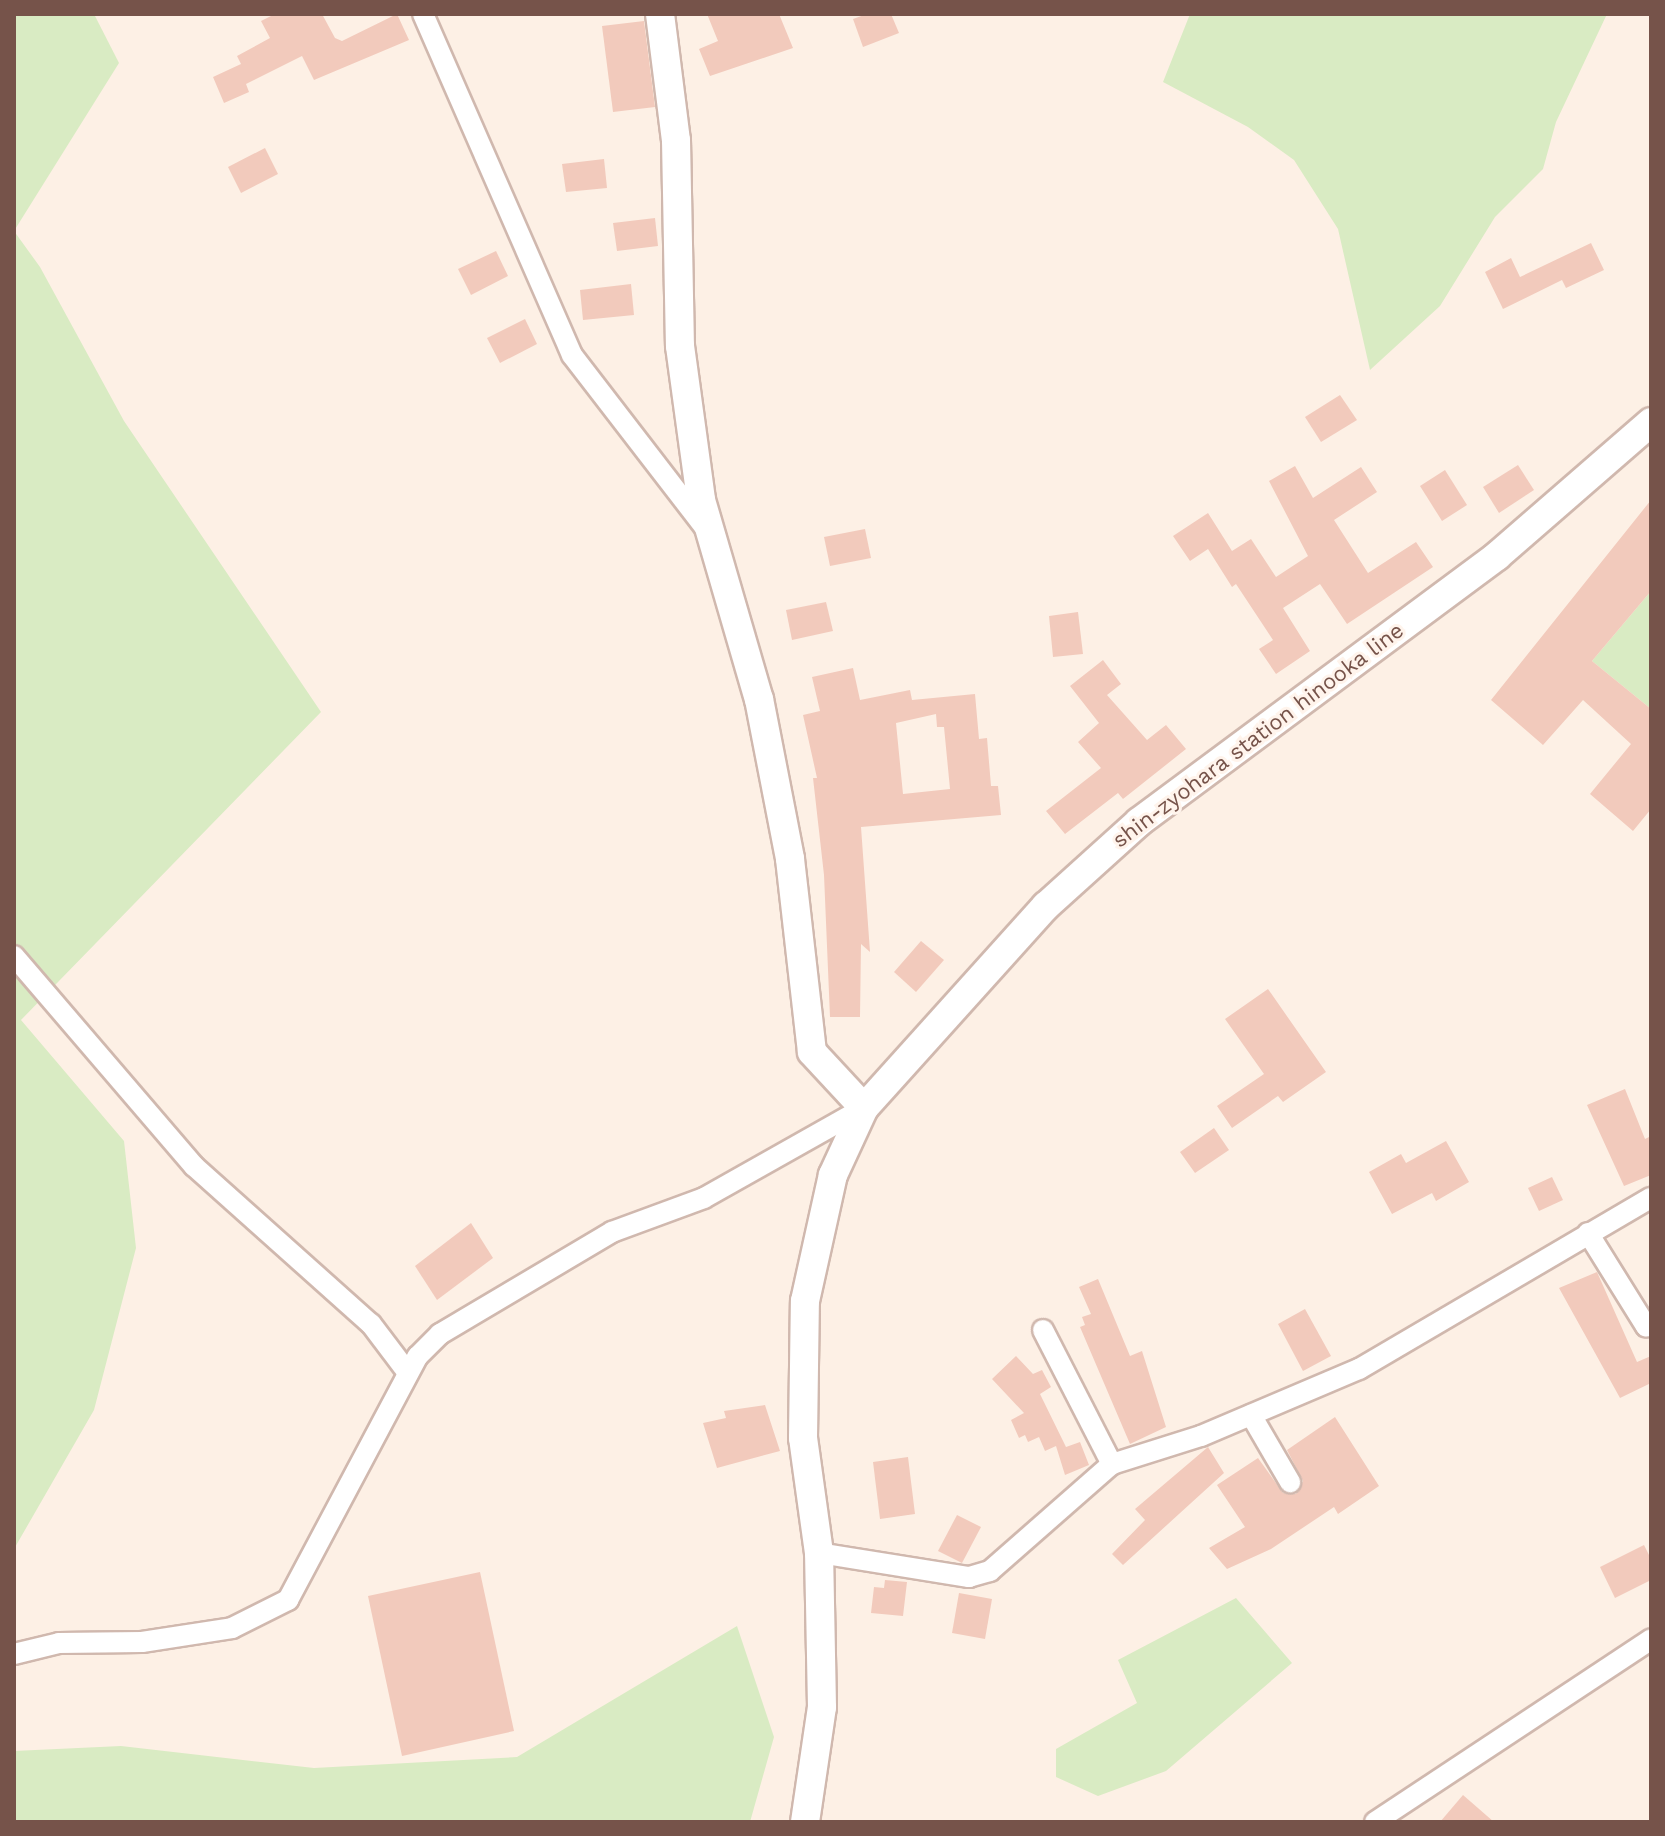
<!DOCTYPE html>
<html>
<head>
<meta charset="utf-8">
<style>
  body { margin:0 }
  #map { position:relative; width:1665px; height:1836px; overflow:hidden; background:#fdf0e5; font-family:"Work Sans",sans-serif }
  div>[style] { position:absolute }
  .green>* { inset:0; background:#d9ebc3 }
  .building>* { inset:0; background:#f2cabc }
  .roads { filter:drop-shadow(2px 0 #d0b8ae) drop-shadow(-2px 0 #d0b8ae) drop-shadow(0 2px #d0b8ae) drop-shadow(0 -2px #d0b8ae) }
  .minor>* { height:20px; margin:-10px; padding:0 10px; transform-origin:10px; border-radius:10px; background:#fff }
  .secondary>* { height:28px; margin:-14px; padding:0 14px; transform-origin:14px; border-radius:14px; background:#fff }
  span { translate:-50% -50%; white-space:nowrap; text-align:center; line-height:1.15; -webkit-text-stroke:6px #fff4ec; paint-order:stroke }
  .street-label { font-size:22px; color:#76534a }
  .frame { position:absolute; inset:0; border:16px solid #76534a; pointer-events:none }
</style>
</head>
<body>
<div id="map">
  <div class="green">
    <div style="clip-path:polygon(14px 14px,94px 14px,119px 63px,14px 231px)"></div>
    <div style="clip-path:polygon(1190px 14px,1607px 14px,1556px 122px,1543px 169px,1495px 217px,1440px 306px,1370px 370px,1338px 229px,1294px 160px,1248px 127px,1163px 82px)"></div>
    <div style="clip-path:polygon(14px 231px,40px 267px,124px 421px,321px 712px,21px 1020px,124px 1141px,136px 1248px,94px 1410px,14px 1549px)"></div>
    <div style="clip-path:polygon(1651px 591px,1651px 709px,1592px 661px)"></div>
    <div style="clip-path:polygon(1236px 1598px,1292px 1663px,1166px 1771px,1098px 1796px,1056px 1777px,1056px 1749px,1137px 1703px,1118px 1660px)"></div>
    <div style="clip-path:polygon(737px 1626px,774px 1737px,750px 1822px,14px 1822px,14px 1751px,121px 1746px,314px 1768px,517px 1757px)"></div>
  </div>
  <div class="building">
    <div style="clip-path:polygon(275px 14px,322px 14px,335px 38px,342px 41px,397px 14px,409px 40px,314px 80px,302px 56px,246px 84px,249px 92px,224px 103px,213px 77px,241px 64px,237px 56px,270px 38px,261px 21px)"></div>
    <div style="clip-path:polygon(707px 14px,779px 14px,793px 48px,710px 76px,699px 49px,718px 41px)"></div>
    <div style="clip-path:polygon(867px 14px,891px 14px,899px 33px,863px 47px,853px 19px)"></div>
    <div style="clip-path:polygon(644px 21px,655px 107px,613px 112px,602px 26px)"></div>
    <div style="clip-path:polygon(265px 148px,278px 174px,241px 193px,228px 167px)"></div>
    <div style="clip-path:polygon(604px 159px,607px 188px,566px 192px,562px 164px)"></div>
    <div style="clip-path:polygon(655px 218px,658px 246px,617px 251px,613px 223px)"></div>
    <div style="clip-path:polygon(1591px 243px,1604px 270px,1566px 288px,1562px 280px,1503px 309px,1485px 272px,1511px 258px,1520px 277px)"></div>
    <div style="clip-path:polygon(496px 251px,508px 276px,471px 295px,458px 269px)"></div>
    <div style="clip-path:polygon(631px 284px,634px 315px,583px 320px,580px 290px)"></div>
    <div style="clip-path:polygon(525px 319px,537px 344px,500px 363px,487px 338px)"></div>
    <div style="clip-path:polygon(1340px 395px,1357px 420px,1321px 442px,1305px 417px)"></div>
    <div style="clip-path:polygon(1518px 465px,1534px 490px,1499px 513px,1483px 487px)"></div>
    <div style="clip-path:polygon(1295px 466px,1313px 498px,1361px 467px,1377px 492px,1334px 520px,1368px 573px,1416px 542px,1433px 567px,1347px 624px,1320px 584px,1283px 608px,1310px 651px,1276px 674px,1259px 649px,1273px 640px,1236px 584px,1232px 587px,1208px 549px,1190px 561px,1173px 536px,1208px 513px,1232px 551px,1251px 539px,1276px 577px,1308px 556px,1269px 481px)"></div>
    <div style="clip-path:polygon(1445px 470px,1467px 505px,1442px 521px,1420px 486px)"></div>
    <div style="clip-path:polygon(1651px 500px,1651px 591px,1592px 661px,1651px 709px,1651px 809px,1633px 831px,1590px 794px,1631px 744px,1583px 700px,1543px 745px,1491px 700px)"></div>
    <div style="clip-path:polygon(865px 529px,871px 558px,830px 566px,824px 537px)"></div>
    <div style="clip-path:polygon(826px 602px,833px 631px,792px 640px,786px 610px)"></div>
    <div style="clip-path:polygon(1078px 612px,1083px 654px,1053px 657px,1049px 616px)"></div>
    <div style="clip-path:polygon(1103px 660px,1121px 684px,1107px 695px,1147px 740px,1166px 725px,1186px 749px,1123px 799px,1118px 793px,1065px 834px,1046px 811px,1101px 768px,1078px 742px,1099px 723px,1070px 686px)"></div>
    <div style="clip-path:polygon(evenodd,853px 668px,860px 700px,910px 690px,912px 700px,975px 694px,979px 739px,987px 738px,991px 786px,998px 786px,1001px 815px,861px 827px,870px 952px,861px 944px,860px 1017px,830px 1017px,824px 875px,813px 778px,817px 778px,803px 715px,820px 711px,812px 677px,853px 668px,936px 714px,937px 727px,944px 727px,950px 789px,903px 794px,896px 723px,936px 714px)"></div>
    <div style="clip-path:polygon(921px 941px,944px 960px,916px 992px,894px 972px)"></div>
    <div style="clip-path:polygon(1268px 989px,1326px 1072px,1283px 1102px,1278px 1096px,1232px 1128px,1217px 1106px,1264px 1074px,1225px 1019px)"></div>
    <div style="clip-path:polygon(1625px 1089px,1645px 1139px,1651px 1136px,1651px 1175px,1624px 1186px,1587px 1105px)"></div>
    <div style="clip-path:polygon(1214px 1128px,1229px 1150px,1195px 1173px,1180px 1152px)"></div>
    <div style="clip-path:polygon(1446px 1141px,1469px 1182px,1436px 1201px,1432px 1193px,1392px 1214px,1369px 1172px,1401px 1154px,1406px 1163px)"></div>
    <div style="clip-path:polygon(1552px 1177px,1563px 1200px,1539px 1211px,1528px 1188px)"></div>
    <div style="clip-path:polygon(471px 1223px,493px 1258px,437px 1300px,415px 1266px)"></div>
    <div style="clip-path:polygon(1597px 1272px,1637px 1362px,1651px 1356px,1651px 1383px,1620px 1398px,1559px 1288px)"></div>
    <div style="clip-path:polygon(1098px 1279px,1130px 1356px,1142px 1351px,1166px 1427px,1130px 1444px,1080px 1327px,1085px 1325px,1082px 1317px,1091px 1314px,1079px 1287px)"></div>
    <div style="clip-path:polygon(1305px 1309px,1331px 1356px,1303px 1371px,1278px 1324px)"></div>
    <div style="clip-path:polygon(1016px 1356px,1033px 1374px,1042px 1370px,1051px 1387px,1040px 1394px,1066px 1447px,1080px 1442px,1089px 1465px,1065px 1475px,1056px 1446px,1045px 1451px,1039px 1437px,1028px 1442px,1025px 1435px,1019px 1438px,1011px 1420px,1024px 1413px,992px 1379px)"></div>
    <div style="clip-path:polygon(765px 1405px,780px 1451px,717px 1468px,703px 1423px,726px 1418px,724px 1411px)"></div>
    <div style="clip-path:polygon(1335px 1417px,1379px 1486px,1338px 1514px,1334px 1507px,1271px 1549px,1227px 1569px,1209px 1548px,1245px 1527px,1217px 1485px,1258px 1458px,1283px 1493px,1296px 1494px,1303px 1481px,1287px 1450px)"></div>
    <div style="clip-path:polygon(1208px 1447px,1224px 1473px,1123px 1565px,1112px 1554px,1145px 1520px,1135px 1509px)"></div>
    <div style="clip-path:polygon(908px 1457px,915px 1514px,880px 1519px,873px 1462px)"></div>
    <div style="clip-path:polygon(957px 1515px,981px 1527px,962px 1563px,938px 1551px)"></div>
    <div style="clip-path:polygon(1644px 1545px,1651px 1559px,1651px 1580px,1615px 1598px,1600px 1567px)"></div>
    <div style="clip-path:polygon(480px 1572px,514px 1731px,402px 1756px,368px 1596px)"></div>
    <div style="clip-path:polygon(885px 1580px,907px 1582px,903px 1616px,871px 1613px,874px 1587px,884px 1588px)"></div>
    <div style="clip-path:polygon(959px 1593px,992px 1599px,985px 1639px,952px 1633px)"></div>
    <div style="clip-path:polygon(1463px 1795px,1494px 1822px,1440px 1822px)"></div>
  </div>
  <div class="roads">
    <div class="minor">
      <div style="left:423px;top:14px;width:372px;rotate:66.4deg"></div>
      <div style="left:572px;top:355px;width:220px;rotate:52.4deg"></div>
      <div style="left:14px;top:956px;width:277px;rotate:49.4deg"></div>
      <div style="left:194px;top:1166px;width:237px;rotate:41.8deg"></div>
      <div style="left:371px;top:1324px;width:61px;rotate:52.9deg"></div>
      <div style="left:1588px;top:1233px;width:110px;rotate:58.1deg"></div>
      <div style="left:1646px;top:1326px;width:5px;rotate:-22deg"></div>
      <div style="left:1043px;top:1330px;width:151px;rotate:62.8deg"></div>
      <div style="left:1251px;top:1415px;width:78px;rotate:59.8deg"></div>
      <div style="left:819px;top:1553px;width:152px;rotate:9.1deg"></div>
      <div style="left:969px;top:1577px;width:22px;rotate:-16deg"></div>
      <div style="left:990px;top:1571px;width:162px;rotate:-41.3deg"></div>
      <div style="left:1112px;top:1464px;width:93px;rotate:-17.5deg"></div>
      <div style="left:1201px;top:1436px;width:172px;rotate:-23deg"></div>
      <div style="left:1359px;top:1369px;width:338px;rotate:-30.4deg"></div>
      <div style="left:14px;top:1654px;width:46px;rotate:-13.7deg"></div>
      <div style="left:59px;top:1643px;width:83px;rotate:-0.7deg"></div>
      <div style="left:142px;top:1642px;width:91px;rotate:-8.8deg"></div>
      <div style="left:232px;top:1628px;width:63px;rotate:-26.6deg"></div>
      <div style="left:288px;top:1600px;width:276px;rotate:-62deg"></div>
      <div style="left:418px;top:1356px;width:31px;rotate:-45deg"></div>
      <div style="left:440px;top:1334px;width:200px;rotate:-30.7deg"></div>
      <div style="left:612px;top:1232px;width:98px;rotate:-20.3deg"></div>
      <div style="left:704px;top:1198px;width:184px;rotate:-29.4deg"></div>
      <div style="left:1375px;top:1822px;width:331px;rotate:-33.5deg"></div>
    </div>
    <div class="secondary">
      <div style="left:660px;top:14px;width:127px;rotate:82.8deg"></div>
      <div style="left:676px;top:140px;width:206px;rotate:88.9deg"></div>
      <div style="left:680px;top:346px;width:155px;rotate:82.2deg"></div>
      <div style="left:701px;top:500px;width:207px;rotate:73.8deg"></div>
      <div style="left:759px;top:699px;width:163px;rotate:79deg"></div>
      <div style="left:790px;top:859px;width:194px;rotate:83.5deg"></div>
      <div style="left:812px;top:1052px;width:76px;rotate:47.1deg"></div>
      <div style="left:805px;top:1822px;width:116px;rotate:-81.6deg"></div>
      <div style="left:822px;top:1707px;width:154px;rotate:-91.1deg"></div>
      <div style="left:819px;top:1553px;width:116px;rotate:-97.9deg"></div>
      <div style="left:803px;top:1438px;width:137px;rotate:-89.2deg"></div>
      <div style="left:805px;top:1301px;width:129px;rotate:-77.5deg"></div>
      <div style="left:833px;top:1175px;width:74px;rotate:-65.2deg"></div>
      <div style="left:864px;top:1108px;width:272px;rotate:-48deg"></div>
      <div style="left:1046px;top:906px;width:125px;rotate:-42.1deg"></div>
      <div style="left:1139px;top:822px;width:446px;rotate:-36.6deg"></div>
      <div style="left:1497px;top:556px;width:204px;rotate:-41deg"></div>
    </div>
  </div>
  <div class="street-label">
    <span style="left:1258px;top:735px;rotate:-37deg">shin-zyohara station hinooka line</span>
  </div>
  <div class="frame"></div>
</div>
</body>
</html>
